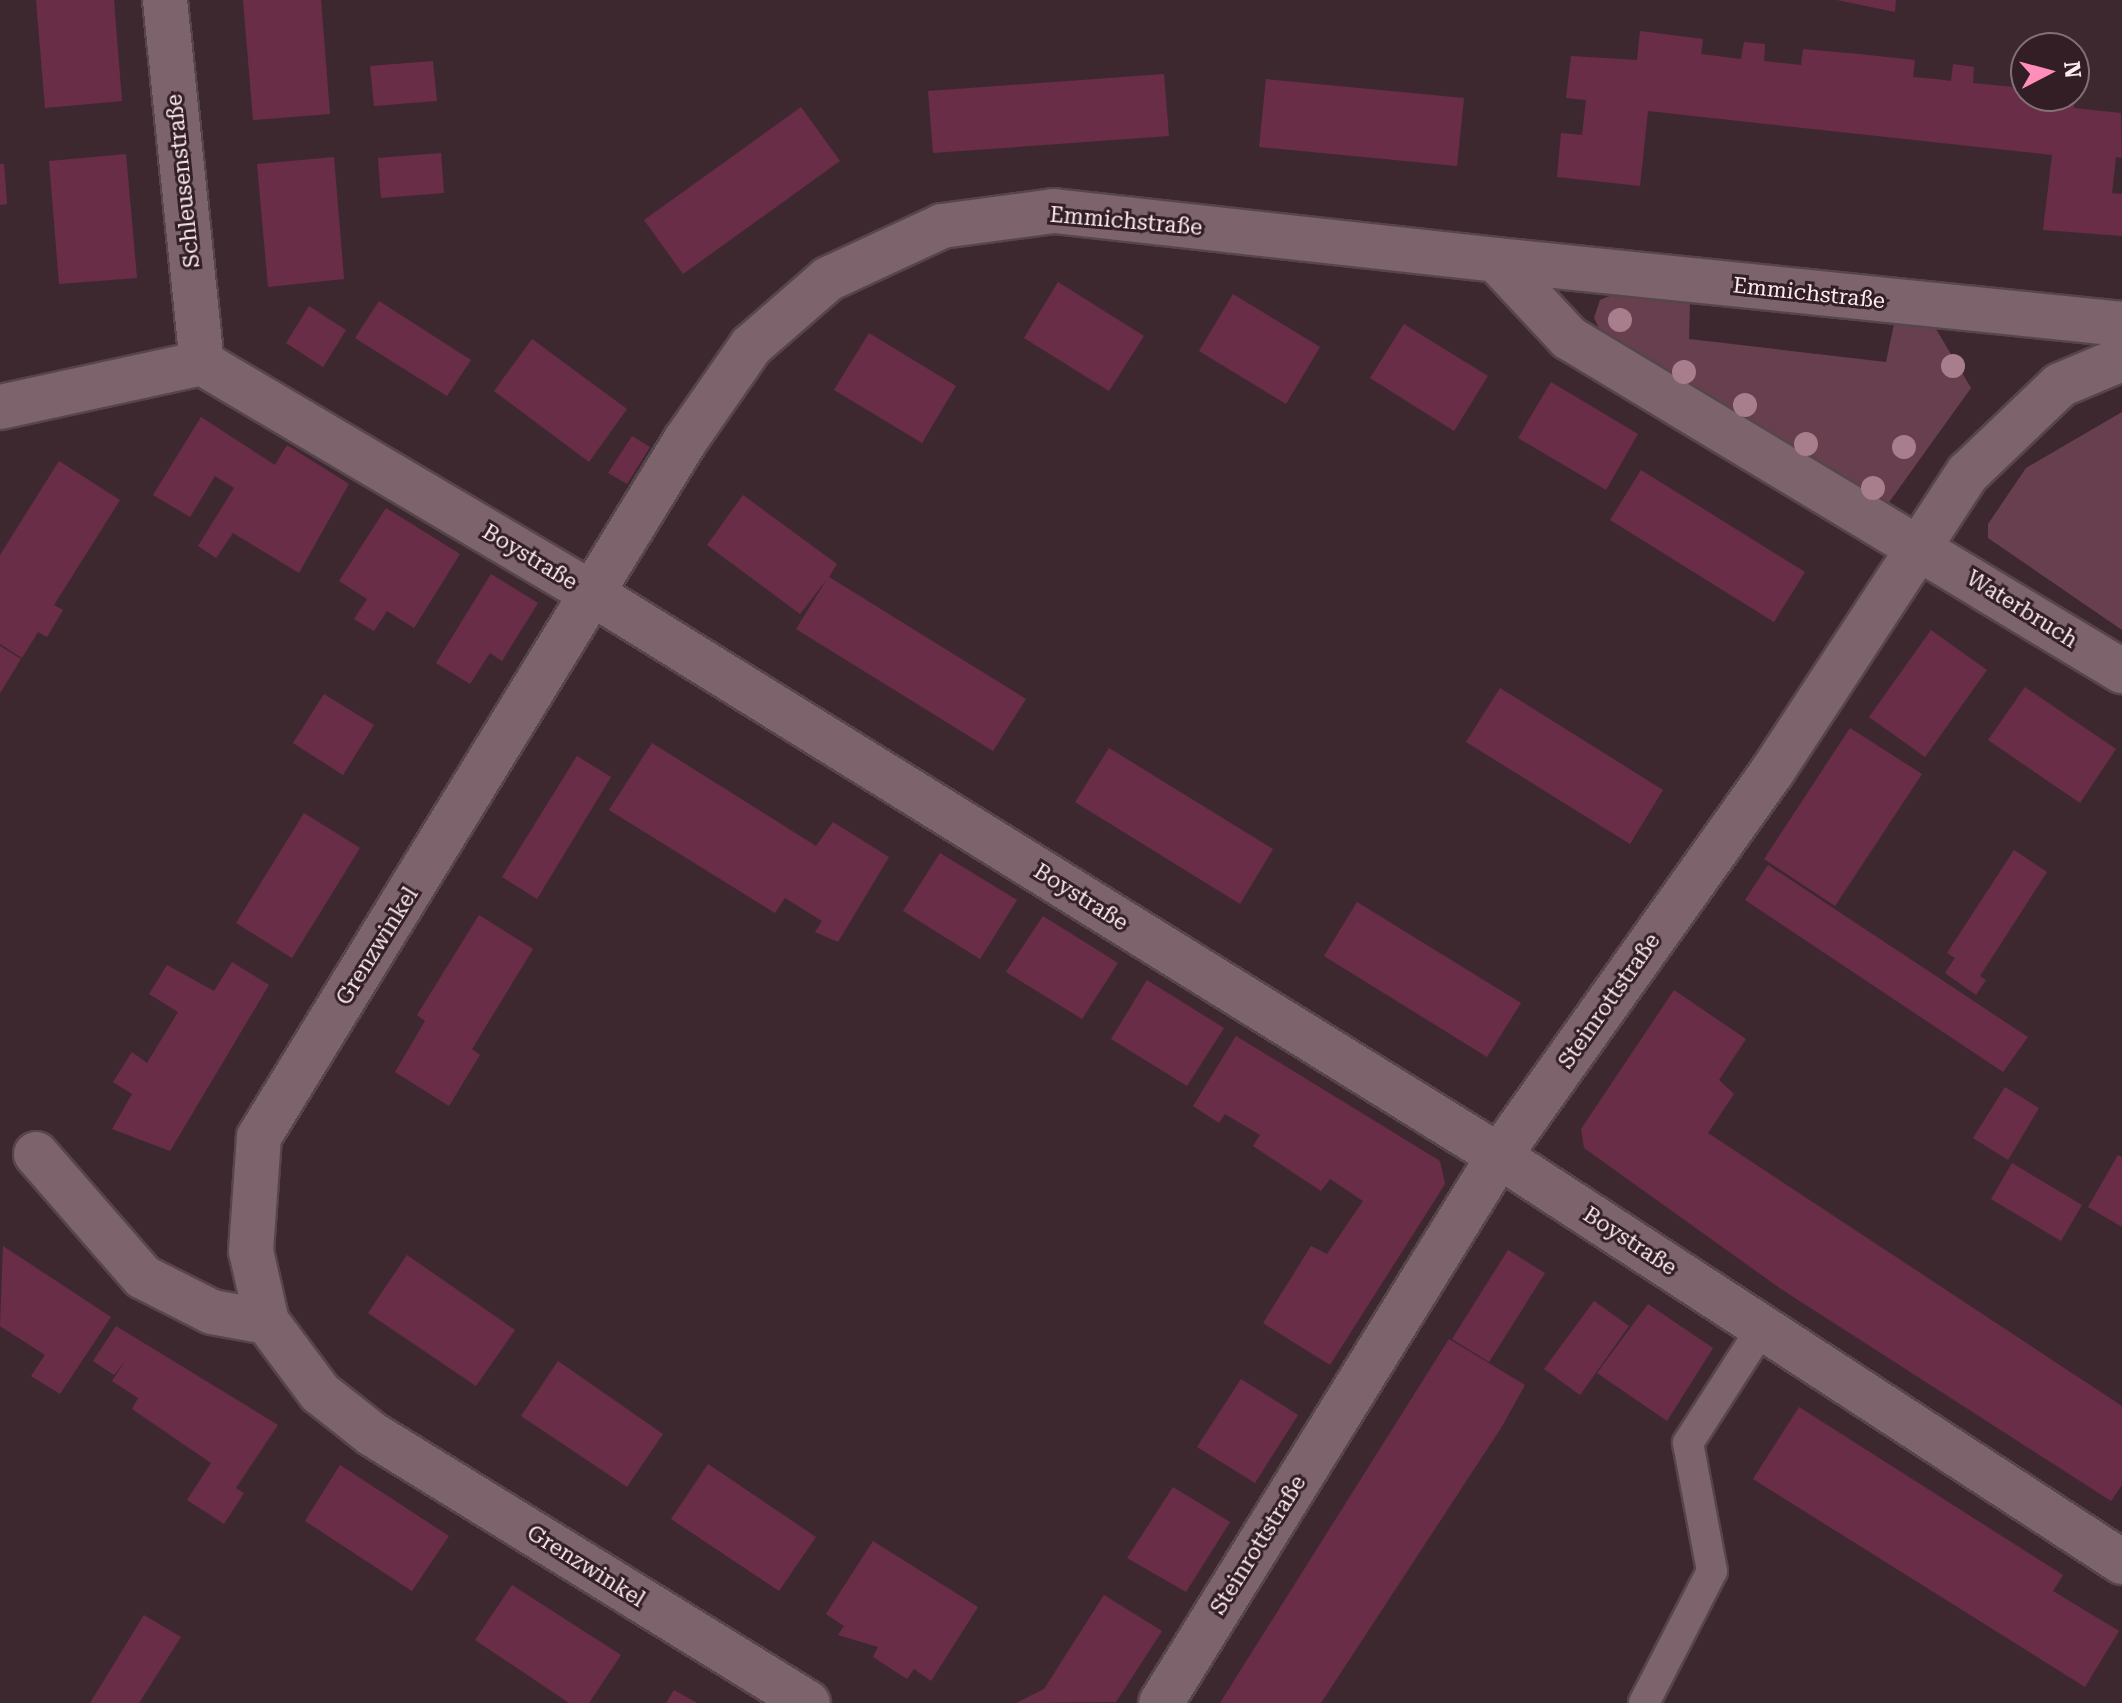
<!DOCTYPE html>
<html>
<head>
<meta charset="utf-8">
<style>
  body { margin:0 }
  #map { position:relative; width:2122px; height:1703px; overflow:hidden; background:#3e2830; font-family:"Roboto Serif",serif }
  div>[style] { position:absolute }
  .green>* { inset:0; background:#683f4f }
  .building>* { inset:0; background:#6a2d47 }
  .roads { filter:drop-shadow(2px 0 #57454c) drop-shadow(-2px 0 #57454c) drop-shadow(0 2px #57454c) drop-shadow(0 -2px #57454c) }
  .lane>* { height:30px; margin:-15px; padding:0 15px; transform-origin:15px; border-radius:15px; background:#7c636c }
  .street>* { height:44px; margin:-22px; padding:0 22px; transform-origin:22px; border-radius:22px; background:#7c636c }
  .trees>* { width:24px; height:24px; margin:-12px; border-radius:50%; background:#a87d8c }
  span { translate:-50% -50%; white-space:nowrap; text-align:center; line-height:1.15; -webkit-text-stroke:6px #331e26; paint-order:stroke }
  .street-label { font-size:22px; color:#faebef }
  .north { position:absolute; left:2010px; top:32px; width:80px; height:80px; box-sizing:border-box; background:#331e26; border:2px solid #837076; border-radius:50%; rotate:84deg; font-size:22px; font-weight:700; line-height:32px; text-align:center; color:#faebef }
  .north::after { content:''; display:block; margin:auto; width:28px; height:36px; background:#ff8ebb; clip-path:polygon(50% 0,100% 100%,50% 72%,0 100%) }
</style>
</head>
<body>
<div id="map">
  <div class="green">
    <div style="clip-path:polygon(1612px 295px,1690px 302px,1689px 339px,1886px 362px,1894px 324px,1936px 329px,1971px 388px,1887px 505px,1601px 332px,1594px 318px,1600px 300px)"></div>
    <div style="clip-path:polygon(2122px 412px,2122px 630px,1988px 538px,1988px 524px,2026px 468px)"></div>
  </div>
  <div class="building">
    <div style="clip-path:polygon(36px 0,114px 0,122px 101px,45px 108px)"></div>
    <div style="clip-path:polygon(243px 0,321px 0,330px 114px,253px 120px)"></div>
    <div style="clip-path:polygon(1837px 0,1896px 0,1895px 12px)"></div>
    <div style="clip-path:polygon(1640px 31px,1703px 39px,1701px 54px,1741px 59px,1744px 42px,1765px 44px,1764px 61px,1801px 65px,1803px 49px,1859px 54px,1915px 60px,1913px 77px,1936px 79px,1951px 81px,1953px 64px,1974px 67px,1973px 83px,2013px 87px,2014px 72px,2026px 73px,2026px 96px,2075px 96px,2074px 108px,2121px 113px,2122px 158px,2116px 157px,2112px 193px,2122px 194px,2122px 236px,2043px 230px,2052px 155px,1648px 111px,1640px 186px,1557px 177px,1561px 133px,1582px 135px,1586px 100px,1566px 98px,1571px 56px,1637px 60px)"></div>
    <div style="clip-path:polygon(433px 61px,437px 101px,374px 106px,370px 66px)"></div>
    <div style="clip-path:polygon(1164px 74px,1169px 136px,933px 153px,928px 91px)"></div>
    <div style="clip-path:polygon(1266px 79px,1464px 98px,1457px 166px,1259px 147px)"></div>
    <div style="clip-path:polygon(801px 107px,840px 161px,683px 274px,644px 220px)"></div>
    <div style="clip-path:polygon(441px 153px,444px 193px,381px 198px,378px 158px)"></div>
    <div style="clip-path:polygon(126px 154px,137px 278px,59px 284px,49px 161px)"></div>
    <div style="clip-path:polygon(334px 157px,344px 279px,268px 287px,257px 164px)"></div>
    <div style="clip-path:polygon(0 164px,4px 164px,7px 204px,0 205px)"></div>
    <div style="clip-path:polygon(1058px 282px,1144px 336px,1109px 391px,1024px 338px)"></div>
    <div style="clip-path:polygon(1233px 294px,1320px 347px,1286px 404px,1199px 351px)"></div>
    <div style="clip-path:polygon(379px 301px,471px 360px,447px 396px,355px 338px)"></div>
    <div style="clip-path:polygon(309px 306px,346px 330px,323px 367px,286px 343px)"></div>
    <div style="clip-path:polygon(1404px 324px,1488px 376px,1454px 431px,1370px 378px)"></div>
    <div style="clip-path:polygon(869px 333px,956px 386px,922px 443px,834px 390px)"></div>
    <div style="clip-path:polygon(532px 339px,627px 409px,589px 462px,494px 391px)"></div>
    <div style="clip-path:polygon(1551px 382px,1638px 434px,1606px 490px,1518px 438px)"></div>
    <div style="clip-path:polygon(201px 417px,275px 465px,287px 445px,349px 484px,299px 573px,233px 533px,216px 558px,198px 546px,234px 488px,215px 476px,190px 517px,153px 495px)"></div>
    <div style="clip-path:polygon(632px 436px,650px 447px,627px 484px,608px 473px)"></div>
    <div style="clip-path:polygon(59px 461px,120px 500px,54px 605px,63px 610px,47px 637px,38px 632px,22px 658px,0 644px,0 555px)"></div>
    <div style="clip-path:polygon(1641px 470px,1805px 572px,1774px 622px,1610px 520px)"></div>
    <div style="clip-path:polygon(743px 495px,837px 564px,829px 577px,1026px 699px,993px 751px,796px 629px,827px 579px,800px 614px,707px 545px)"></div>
    <div style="clip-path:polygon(386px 508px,460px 554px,414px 628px,387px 611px,374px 631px,354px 619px,367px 599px,339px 581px)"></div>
    <div style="clip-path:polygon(491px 574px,538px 603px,502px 661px,490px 653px,470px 684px,436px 663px)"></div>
    <div style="clip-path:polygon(1931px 630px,1987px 670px,1925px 757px,1869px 717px)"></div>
    <div style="clip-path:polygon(0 646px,21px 659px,0 693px)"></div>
    <div style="clip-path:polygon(2025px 687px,2116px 749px,2080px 803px,1988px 740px)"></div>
    <div style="clip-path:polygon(1500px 688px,1663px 790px,1630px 844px,1466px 742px)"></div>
    <div style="clip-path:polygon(324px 694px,374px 725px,343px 775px,293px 743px)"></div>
    <div style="clip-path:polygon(1850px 728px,1922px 774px,1835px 906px,1764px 859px)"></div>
    <div style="clip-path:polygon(652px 743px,816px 846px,833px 822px,889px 857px,838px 942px,815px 932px,822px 921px,785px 898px,775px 913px,609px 810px)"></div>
    <div style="clip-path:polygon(1109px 748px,1273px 849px,1240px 904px,1075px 802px)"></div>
    <div style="clip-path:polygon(577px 756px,611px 777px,537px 899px,502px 877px)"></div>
    <div style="clip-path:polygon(304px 813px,360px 848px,292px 958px,236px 923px)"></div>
    <div style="clip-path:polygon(2014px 850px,2047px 872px,1980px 976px,1986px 980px,1976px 995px,1945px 973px,1955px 958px,1947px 953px)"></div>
    <div style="clip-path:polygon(940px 853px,1017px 900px,980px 959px,903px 911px)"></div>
    <div style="clip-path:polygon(1768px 865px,2028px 1037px,2003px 1072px,1745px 900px)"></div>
    <div style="clip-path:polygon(1357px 902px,1521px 1003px,1487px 1057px,1324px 956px)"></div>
    <div style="clip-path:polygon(479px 915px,533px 949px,472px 1049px,480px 1055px,449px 1106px,395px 1072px,425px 1021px,417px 1015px)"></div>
    <div style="clip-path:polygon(1043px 916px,1118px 963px,1082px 1019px,1006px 972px)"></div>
    <div style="clip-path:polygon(232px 962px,269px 985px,170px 1151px,112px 1129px,132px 1094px,113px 1082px,132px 1052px,147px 1063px,178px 1012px,149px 994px,167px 965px,214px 991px)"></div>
    <div style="clip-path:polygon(1147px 980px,1224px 1028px,1187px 1086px,1111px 1039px)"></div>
    <div style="clip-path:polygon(1674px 990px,1746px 1039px,1719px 1080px,1734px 1094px,1708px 1133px,2122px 1406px,2122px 1485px,2111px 1501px,1781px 1289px,1584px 1148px,1581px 1129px)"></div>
    <div style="clip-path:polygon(1236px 1036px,1440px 1161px,1445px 1184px,1330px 1365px,1263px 1323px,1311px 1246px,1327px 1254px,1363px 1201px,1330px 1179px,1321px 1191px,1253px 1146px,1260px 1135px,1225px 1114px,1219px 1123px,1193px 1106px)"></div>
    <div style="clip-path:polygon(2005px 1087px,2039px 1108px,2008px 1160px,1973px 1138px)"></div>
    <div style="clip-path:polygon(2118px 1155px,2122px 1157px,2122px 1227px,2088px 1207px)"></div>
    <div style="clip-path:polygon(2012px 1163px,2082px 1205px,2061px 1241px,1991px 1199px)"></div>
    <div style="clip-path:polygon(3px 1246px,111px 1317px,60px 1394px,31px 1376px,45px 1355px,0 1326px)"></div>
    <div style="clip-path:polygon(1508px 1250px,1545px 1273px,1489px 1362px,1452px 1339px)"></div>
    <div style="clip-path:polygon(407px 1255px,515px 1330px,476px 1386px,368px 1313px)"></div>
    <div style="clip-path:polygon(1594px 1301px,1629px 1326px,1580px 1395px,1544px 1369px)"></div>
    <div style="clip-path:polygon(1648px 1304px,1713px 1348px,1667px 1421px,1597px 1373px)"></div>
    <div style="clip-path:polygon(116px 1326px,278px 1425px,236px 1488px,244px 1493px,224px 1524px,187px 1500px,211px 1463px,132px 1409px,138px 1398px,112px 1381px,126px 1360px,114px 1375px,93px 1361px)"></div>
    <div style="clip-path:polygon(1449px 1339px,1525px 1385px,1501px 1428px,1321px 1703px,1220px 1703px)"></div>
    <div style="clip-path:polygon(558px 1361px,663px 1434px,627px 1487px,521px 1416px)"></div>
    <div style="clip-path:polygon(1241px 1379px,1298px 1415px,1255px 1483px,1197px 1447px)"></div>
    <div style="clip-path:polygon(1799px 1407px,2063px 1575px,2053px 1591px,2119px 1631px,2085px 1687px,1753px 1479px)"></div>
    <div style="clip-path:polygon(708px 1464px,816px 1537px,779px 1591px,671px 1519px)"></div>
    <div style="clip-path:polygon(340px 1465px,449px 1536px,412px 1591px,305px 1521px)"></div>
    <div style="clip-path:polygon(1173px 1487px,1230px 1522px,1186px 1592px,1127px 1558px)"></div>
    <div style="clip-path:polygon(873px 1541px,978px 1607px,931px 1681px,914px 1669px,907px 1679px,873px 1657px,878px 1647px,838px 1635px,844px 1626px,826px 1614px)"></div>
    <div style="clip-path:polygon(512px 1585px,621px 1655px,589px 1703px,569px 1703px,475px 1640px)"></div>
    <div style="clip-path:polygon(1104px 1595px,1162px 1631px,1116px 1702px,1016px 1703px,1044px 1689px)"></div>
    <div style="clip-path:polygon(144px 1615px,181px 1637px,139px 1703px,90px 1703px)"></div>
    <div style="clip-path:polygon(674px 1690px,697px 1703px,666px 1703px)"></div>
  </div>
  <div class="roads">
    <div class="lane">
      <div style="left:1644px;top:1703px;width:148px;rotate:-62.7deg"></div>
      <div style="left:1712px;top:1571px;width:130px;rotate:-100.6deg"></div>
      <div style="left:1688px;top:1443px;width:137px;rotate:-57.2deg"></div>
    </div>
    <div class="street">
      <div style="left:165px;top:0;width:365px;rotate:84.2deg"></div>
      <div style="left:2122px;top:324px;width:629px;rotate:-174.16deg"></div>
      <div style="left:1496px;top:260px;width:107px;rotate:46.9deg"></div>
      <div style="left:1569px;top:338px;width:646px;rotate:31.06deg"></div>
      <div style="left:0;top:407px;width:207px;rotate:-12.3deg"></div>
      <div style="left:202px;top:363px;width:454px;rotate:30.6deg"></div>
      <div style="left:593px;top:594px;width:1066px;rotate:31.81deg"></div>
      <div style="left:1499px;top:1156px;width:744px;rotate:33.09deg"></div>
      <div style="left:36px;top:1154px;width:163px;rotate:49deg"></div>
      <div style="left:143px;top:1277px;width:77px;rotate:26.9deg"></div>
      <div style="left:212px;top:1312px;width:56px;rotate:10.3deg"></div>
      <div style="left:808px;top:1703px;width:512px;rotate:-148.33deg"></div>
      <div style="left:372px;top:1434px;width:66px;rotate:-141.7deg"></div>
      <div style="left:320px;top:1393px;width:89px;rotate:-126.7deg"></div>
      <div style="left:267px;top:1322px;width:73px;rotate:-102.7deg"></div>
      <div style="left:251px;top:1251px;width:114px;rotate:-86deg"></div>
      <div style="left:259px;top:1137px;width:816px;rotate:-58.53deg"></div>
      <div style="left:685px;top:441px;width:116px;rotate:-55.2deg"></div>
      <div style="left:751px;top:346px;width:102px;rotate:-41deg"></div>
      <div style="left:828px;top:279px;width:126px;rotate:-24.9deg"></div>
      <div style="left:942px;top:226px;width:113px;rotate:-7.6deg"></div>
      <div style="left:1054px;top:211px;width:445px;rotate:6.3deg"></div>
      <div style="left:1161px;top:1703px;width:643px;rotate:-58.29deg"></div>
      <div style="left:1499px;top:1156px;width:471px;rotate:-54.6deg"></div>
      <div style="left:1772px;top:772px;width:358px;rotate:-56.8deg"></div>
      <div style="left:1968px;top:473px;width:127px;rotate:-43.7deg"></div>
      <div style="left:2060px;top:385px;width:67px;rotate:-22.8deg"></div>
    </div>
  </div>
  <div class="trees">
    <div style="left:1620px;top:320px"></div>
    <div style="left:1953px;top:366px"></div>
    <div style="left:1684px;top:372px"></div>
    <div style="left:1745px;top:405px"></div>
    <div style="left:1806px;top:444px"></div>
    <div style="left:1904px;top:447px"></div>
    <div style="left:1873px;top:488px"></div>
  </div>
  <div class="street-label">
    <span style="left:183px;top:181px;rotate:-96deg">Schleusenstraße</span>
    <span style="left:1126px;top:221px;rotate:5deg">Emmichstraße</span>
    <span style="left:1809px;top:293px;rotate:6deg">Emmichstraße</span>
    <span style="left:530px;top:557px;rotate:31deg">Boystraße</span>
    <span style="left:2022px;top:609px;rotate:32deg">Waterbruch</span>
    <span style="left:1081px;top:897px;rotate:32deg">Boystraße</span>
    <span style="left:377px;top:946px;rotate:-58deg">Grenzwinkel</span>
    <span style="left:1609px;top:1001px;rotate:-55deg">Steinrottstraße</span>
    <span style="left:1630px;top:1241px;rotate:33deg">Boystraße</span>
    <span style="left:1258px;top:1545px;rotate:-58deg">Steinrottstraße</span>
    <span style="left:586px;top:1566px;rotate:32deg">Grenzwinkel</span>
  </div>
  <div class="north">N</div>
</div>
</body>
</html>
